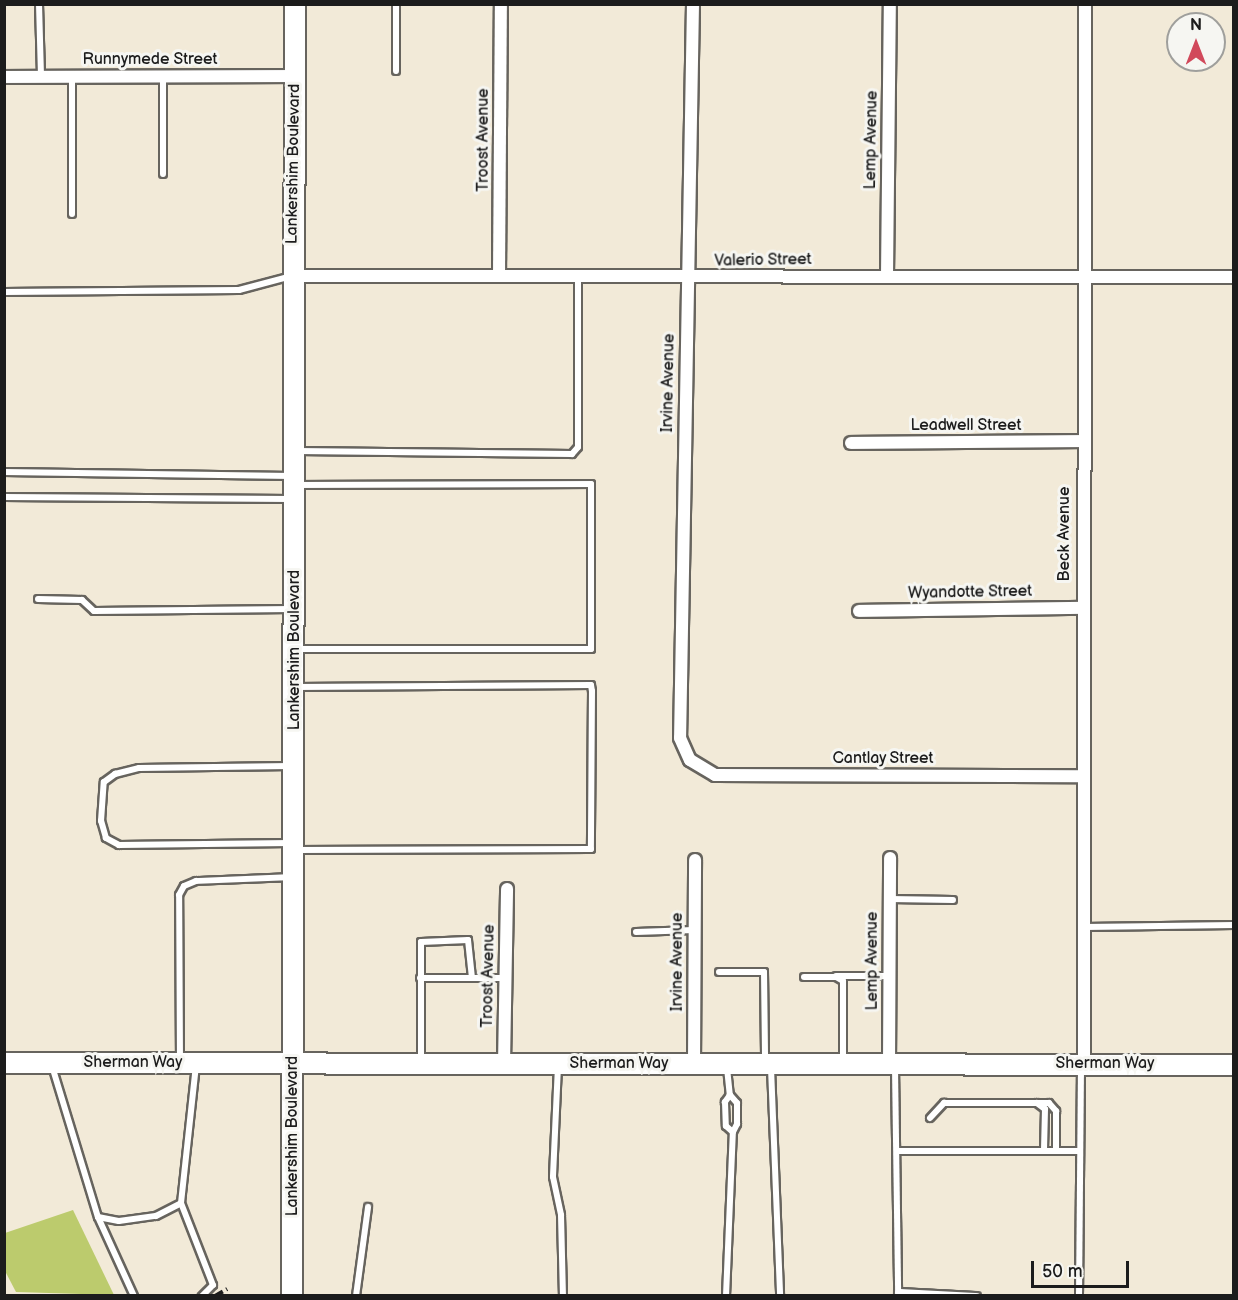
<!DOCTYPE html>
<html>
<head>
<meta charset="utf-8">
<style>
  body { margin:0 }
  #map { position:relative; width:1238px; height:1300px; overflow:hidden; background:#f2ead8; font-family:"Balsamiq Sans",sans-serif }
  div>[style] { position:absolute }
  .green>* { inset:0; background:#bccb6d }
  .roads { filter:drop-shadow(2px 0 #67645e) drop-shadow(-2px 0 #67645e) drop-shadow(0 2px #67645e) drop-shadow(0 -2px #67645e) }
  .service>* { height:6px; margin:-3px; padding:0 3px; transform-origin:3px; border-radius:3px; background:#fff }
  .minor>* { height:12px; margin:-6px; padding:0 6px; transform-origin:6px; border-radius:6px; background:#fff }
  .primary>* { height:20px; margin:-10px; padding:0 10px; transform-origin:10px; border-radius:10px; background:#fff }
  .rail>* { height:4px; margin-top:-2px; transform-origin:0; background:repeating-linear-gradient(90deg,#1c1c1c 0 9px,transparent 0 13.5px) }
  span { translate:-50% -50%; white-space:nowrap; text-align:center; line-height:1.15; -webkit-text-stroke:6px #f6f6f2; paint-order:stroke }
  .street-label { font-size:16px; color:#1c1c1c }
  .frame { position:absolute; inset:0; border:6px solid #1c1c1c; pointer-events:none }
  .north { position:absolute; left:1166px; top:12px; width:60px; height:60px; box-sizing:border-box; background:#f6f6f2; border:2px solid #9f9f9c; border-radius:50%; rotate:0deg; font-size:16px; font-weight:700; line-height:24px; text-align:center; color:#1c1c1c }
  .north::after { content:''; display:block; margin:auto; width:21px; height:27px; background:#d1495b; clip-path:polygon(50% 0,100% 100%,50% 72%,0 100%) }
  .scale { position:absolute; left:1031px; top:1261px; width:98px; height:27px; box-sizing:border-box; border:3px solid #1c1c1c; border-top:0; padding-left:8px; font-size:18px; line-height:21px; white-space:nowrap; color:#1c1c1c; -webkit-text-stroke:4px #f6f6f2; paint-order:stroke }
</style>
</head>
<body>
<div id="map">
  <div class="green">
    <div style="clip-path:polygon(73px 1210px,114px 1295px,16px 1292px,5px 1271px,5px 1233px)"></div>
  </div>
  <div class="roads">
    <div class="service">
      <div style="left:39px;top:4px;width:73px;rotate:88.4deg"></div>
      <div style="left:396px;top:4px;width:67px;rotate:90deg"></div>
      <div style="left:163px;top:77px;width:97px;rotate:90deg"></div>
      <div style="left:72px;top:214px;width:137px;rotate:-90deg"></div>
      <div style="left:4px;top:292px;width:235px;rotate:-0.5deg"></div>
      <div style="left:239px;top:290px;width:55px;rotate:-14.8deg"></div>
      <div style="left:297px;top:451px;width:275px;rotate:0.6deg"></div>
      <div style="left:572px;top:454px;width:9px;rotate:-49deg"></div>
      <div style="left:578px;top:447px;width:168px;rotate:-90deg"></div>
      <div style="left:4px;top:472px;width:288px;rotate:0.8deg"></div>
      <div style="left:4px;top:497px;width:286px;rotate:0.4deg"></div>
      <div style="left:38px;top:599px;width:44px;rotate:1.3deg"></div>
      <div style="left:82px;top:600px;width:16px;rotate:43deg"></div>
      <div style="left:94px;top:611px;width:198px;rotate:-0.6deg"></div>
      <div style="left:296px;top:649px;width:295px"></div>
      <div style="left:591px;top:649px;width:165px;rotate:-90deg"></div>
      <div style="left:591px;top:484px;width:294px;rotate:179.8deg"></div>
      <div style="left:296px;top:687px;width:295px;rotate:-0.4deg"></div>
      <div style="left:591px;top:685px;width:6px;rotate:81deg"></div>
      <div style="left:592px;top:691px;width:158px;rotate:90.4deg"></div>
      <div style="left:591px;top:849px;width:295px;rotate:179.8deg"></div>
      <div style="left:291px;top:843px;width:172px;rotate:179.3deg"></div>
      <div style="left:119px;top:845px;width:15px;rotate:-152deg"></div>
      <div style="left:106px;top:838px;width:18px;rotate:-106deg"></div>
      <div style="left:101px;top:821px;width:39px;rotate:-86deg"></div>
      <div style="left:104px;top:782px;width:14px;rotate:-36deg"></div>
      <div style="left:115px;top:774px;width:25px;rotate:-14deg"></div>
      <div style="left:139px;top:768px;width:152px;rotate:-0.8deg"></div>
      <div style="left:890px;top:899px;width:63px;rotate:0.9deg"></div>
      <div style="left:1084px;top:927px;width:150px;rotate:-0.8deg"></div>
      <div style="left:636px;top:932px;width:58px;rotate:-2deg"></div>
      <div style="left:719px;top:972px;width:45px"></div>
      <div style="left:764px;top:972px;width:88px;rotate:89.3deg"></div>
      <div style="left:836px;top:976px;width:53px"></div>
      <div style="left:804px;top:977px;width:32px"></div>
      <div style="left:836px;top:977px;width:8px;rotate:30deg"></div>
      <div style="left:843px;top:981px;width:79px;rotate:90deg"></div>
      <div style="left:420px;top:978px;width:85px"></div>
      <div style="left:421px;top:1060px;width:118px;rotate:-90deg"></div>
      <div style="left:421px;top:942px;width:47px;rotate:-2.4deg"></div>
      <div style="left:468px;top:940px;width:36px;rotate:84deg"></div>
      <div style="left:180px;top:1061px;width:166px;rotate:-90.3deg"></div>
      <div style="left:179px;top:895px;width:10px;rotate:-61deg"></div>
      <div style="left:184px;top:886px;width:13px;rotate:-23deg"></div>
      <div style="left:196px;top:881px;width:94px;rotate:-2.4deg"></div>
      <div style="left:52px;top:1066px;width:158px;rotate:73.1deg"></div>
      <div style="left:98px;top:1217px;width:21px;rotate:11deg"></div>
      <div style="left:119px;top:1221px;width:37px;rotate:-8deg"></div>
      <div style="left:156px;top:1216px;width:28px;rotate:-27deg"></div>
      <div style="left:181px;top:1203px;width:138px;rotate:-83.8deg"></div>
      <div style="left:558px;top:1066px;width:111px;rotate:92.6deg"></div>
      <div style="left:553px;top:1177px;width:39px;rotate:78deg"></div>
      <div style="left:561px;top:1215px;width:81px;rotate:88.6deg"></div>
      <div style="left:727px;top:1068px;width:27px;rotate:84deg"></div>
      <div style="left:730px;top:1095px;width:9px;rotate:126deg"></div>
      <div style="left:725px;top:1102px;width:24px;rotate:88deg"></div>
      <div style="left:726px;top:1126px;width:9px;rotate:41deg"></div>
      <div style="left:771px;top:1068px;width:228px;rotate:87.7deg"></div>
      <div style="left:895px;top:1068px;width:228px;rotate:89.2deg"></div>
      <div style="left:1037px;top:1103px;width:10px;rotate:37deg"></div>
      <div style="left:1045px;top:1109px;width:42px;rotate:91.4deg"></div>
      <div style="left:930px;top:1118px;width:21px;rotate:-47deg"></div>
      <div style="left:944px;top:1103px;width:105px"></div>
      <div style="left:1049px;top:1103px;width:11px;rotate:49deg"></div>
      <div style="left:1056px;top:1111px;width:40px;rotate:90deg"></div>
      <div style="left:897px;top:1151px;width:183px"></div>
      <div style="left:181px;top:1203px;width:88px;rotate:68.7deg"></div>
      <div style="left:213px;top:1285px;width:16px;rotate:135deg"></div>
      <div style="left:98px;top:1217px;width:87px;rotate:65.5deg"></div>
      <div style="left:898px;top:1292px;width:79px;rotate:2.9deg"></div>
      <div style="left:356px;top:1296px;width:90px;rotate:-82.3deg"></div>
      <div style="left:726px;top:1296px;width:164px;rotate:-87.6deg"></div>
      <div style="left:733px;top:1132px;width:9px;rotate:-63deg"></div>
      <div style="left:737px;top:1124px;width:21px;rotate:-90deg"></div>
      <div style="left:737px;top:1103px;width:11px;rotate:-131deg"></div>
      <div style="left:1079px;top:1296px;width:228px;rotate:-89.5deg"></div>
    </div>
    <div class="minor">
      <div style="left:693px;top:4px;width:734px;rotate:91.01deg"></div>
      <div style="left:680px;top:738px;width:24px;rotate:66deg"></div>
      <div style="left:690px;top:760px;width:29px;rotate:31deg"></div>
      <div style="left:715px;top:775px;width:366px;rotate:0.2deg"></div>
      <div style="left:4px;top:77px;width:291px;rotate:-0.2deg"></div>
      <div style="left:499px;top:275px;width:271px;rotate:-89.6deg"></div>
      <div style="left:293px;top:276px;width:941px;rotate:0.06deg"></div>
      <div style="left:887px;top:276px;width:272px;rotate:-89.4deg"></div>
      <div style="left:851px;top:443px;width:231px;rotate:-0.5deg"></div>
      <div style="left:859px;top:611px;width:222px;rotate:-0.8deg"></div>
      <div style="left:504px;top:1064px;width:175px;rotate:-89deg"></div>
      <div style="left:694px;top:1064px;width:204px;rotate:-89.7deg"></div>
      <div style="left:889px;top:1064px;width:206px;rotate:-89.7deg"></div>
      <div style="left:1084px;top:1064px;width:1060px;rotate:-89.95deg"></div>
    </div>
    <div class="primary">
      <div style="left:4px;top:1063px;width:1230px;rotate:0.09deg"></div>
      <div style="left:292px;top:1296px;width:1292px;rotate:-89.87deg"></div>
    </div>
  </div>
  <div class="rail">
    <div style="left:215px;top:1296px;width:14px;rotate:-30deg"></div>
  </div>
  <div class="street-label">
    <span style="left:150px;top:60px">Runnymede Street</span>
    <span style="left:484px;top:140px;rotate:-90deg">Troost Avenue</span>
    <span style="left:872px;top:140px;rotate:-89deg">Lemp Avenue</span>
    <span style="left:294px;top:164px;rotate:-89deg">Lankershim Boulevard</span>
    <span style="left:763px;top:261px;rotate:-1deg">Valerio Street</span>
    <span style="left:669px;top:383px;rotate:-89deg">Irvine Avenue</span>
    <span style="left:966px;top:426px">Leadwell Street</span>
    <span style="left:1065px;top:534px;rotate:-90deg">Beck Avenue</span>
    <span style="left:970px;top:593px;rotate:-1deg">Wyandotte Street</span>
    <span style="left:295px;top:650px;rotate:-90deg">Lankershim Boulevard</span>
    <span style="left:883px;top:759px">Cantlay Street</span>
    <span style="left:873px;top:961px;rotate:-90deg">Lemp Avenue</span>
    <span style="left:678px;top:962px;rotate:-90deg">Irvine Avenue</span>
    <span style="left:489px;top:976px;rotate:-89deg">Troost Avenue</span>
    <span style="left:133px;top:1063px">Sherman Way</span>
    <span style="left:619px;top:1064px">Sherman Way</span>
    <span style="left:1105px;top:1064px">Sherman Way</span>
    <span style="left:293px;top:1136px;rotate:-90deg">Lankershim Boulevard</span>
  </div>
  <div class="frame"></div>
  <div class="north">N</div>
  <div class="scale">50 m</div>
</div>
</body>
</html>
